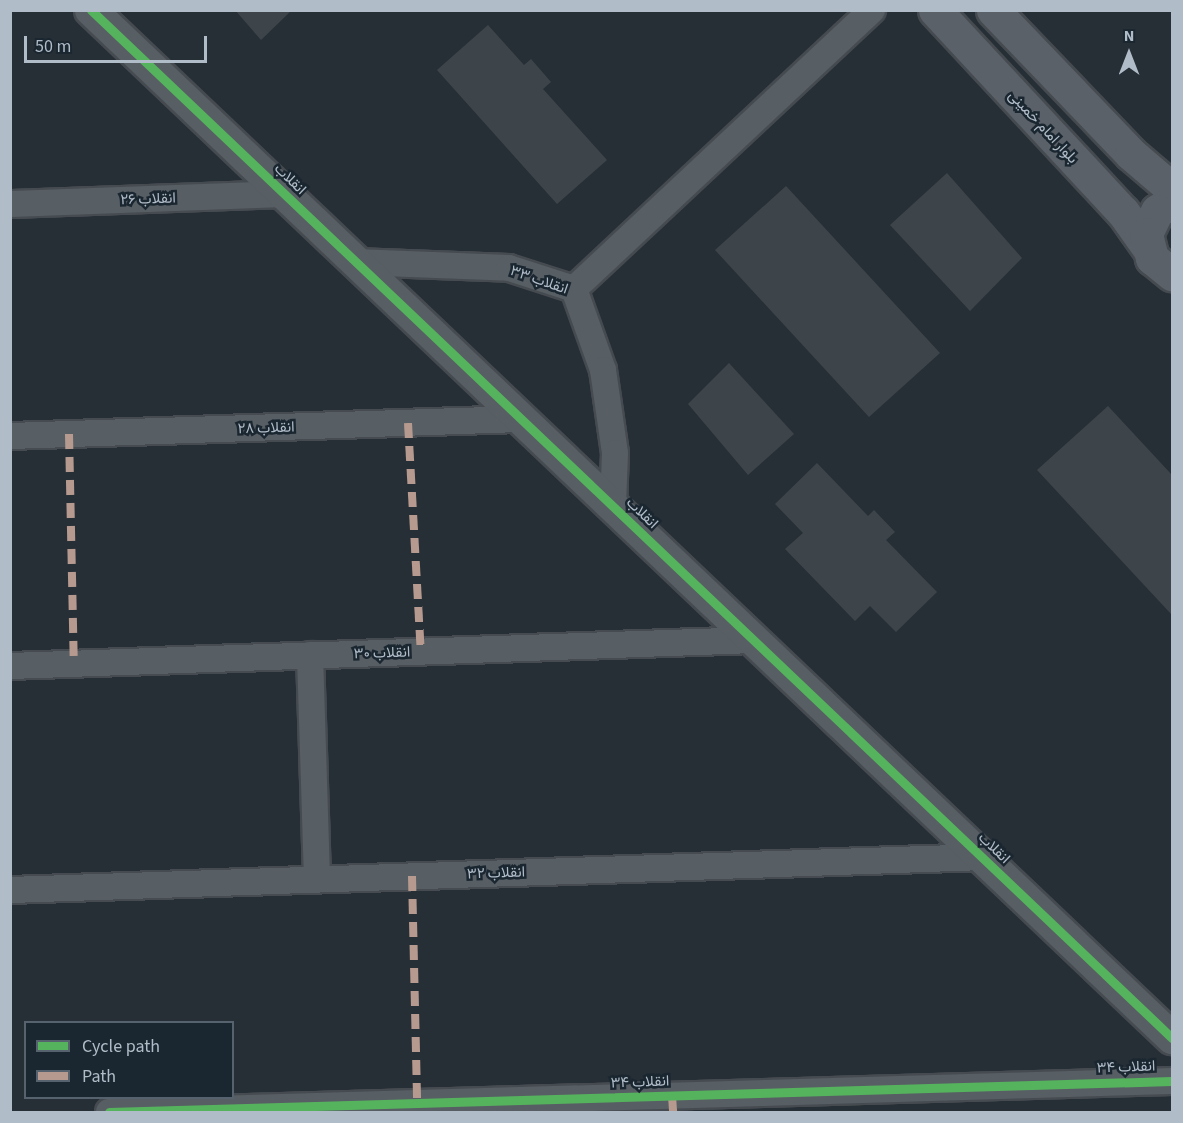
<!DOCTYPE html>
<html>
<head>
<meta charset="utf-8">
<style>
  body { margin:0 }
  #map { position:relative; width:1183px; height:1123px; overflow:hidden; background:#272f36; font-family:"Source Sans 3",Vazirmatn,sans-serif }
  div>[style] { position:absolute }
  .building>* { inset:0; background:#3e454a }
  .roads { filter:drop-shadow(2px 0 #454b50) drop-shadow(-2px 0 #454b50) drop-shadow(0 2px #454b50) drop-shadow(0 -2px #454b50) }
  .minor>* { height:26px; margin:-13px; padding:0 13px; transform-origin:13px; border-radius:13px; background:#575e64 }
  .tertiary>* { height:32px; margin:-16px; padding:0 16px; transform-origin:16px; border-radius:16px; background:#575e64 }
  .secondary>* { height:33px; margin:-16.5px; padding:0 16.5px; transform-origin:16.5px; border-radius:16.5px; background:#5b6169 }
  .quiet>* { height:8px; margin-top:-4px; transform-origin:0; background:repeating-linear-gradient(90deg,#b69a8f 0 15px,transparent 0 23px) }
  .cycleway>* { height:9px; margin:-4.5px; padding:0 4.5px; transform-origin:4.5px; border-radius:4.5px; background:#56b35d }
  span { translate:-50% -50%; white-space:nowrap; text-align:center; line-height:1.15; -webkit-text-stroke:5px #1a2630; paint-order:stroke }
  .street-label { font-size:15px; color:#b0bcc8 }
  .frame { position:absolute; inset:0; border:12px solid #b0bcc8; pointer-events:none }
  .legend { position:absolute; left:24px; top:1021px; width:210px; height:78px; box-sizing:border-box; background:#1a2630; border:2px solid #56626d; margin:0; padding:8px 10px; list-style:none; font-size:18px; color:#b0bcc8 }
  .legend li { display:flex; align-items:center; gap:12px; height:30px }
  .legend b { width:30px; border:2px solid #56626d }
  .north { position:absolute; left:1099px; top:24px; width:60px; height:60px; -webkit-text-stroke:4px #1a2630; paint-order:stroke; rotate:0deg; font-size:16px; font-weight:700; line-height:24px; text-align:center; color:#b0bcc8 }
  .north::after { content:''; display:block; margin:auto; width:21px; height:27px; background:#b0bcc8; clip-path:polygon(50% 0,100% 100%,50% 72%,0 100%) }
  .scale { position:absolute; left:24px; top:36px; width:183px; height:27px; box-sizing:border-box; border:3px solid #b0bcc8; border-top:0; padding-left:8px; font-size:18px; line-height:21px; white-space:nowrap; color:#b0bcc8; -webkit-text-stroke:4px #1a2630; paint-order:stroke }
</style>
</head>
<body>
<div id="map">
  <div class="building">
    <div style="clip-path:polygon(235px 10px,292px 10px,261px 40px)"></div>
    <div style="clip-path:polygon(488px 25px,524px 65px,531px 59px,551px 82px,543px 89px,607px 160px,557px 204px,437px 70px)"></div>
    <div style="clip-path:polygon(947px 173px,1022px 258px,970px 311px,890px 225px)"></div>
    <div style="clip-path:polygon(786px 186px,940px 353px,869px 417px,715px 250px)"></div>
    <div style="clip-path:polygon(729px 363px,794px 434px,748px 475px,688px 404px)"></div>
    <div style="clip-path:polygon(1108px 406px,1172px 475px,1172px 615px,1037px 470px)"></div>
    <div style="clip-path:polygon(817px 463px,868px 516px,874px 510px,895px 532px,886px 540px,937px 592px,896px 632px,870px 606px,855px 621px,785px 549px,803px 533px,775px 504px)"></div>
  </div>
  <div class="roads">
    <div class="minor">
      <div style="left:10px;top:204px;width:275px;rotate:-2.1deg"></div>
      <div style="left:356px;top:262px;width:153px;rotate:2.2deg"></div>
      <div style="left:509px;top:268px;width:68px;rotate:17.9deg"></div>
      <div style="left:574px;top:289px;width:86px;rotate:70.3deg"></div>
      <div style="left:603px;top:370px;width:84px;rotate:81.8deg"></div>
      <div style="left:615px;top:453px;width:53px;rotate:92.2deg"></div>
      <div style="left:574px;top:289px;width:408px;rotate:-43.1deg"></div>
      <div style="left:10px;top:436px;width:511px;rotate:-1.91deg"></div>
      <div style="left:310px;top:655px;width:224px;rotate:88.2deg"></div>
      <div style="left:10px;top:666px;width:744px;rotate:-2deg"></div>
      <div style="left:10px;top:890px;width:973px;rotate:-1.94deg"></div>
      <div style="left:109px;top:1112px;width:1063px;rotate:-1.67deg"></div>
    </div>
    <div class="tertiary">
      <div style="left:91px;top:10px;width:1492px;rotate:43.56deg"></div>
    </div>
    <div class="secondary">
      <div style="left:935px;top:10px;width:276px;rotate:47.1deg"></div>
      <div style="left:1123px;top:212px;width:42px;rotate:54.8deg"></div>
      <div style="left:993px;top:10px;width:199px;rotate:46.2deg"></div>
      <div style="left:1131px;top:154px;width:54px;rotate:40.5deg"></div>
      <div style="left:1172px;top:202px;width:17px;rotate:149deg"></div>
      <div style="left:1157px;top:211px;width:25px;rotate:116deg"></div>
      <div style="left:1146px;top:234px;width:25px;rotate:76deg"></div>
      <div style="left:1152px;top:258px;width:26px;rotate:39deg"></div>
    </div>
  </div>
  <div class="quiet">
    <div style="left:408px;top:423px;width:229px;rotate:86.8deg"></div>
    <div style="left:69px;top:434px;width:230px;rotate:88.8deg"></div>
    <div style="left:412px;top:876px;width:227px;rotate:88.7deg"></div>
    <div style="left:672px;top:1096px;width:16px;rotate:86deg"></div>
  </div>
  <div class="cycleway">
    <div style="left:91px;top:10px;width:1492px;rotate:43.56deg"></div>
    <div style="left:109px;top:1112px;width:1063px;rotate:-1.67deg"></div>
  </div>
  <div class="street-label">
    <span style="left:1043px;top:127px;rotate:47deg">بلوار امام خمینی</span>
    <span style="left:290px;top:179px;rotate:44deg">انقلاب</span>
    <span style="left:148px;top:199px;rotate:-2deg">انقلاب ۲۶</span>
    <span style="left:539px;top:280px;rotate:19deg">انقلاب ۳۳</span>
    <span style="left:266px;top:428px;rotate:-2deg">انقلاب ۲۸</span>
    <span style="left:642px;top:513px;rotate:44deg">انقلاب</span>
    <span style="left:382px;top:653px;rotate:-2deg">انقلاب ۳۰</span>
    <span style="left:994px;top:848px;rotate:44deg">انقلاب</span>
    <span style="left:496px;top:873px;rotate:-2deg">انقلاب ۳۲</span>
    <span style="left:1126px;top:1067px;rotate:-2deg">انقلاب ۳۴</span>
    <span style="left:640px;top:1082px;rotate:-2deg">انقلاب ۳۴</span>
  </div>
  <div class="frame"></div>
  <ul class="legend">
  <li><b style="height:8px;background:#56b35d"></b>Cycle path</li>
  <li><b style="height:8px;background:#b69a8f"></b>Path</li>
  </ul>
  <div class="north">N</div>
  <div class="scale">50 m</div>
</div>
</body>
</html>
